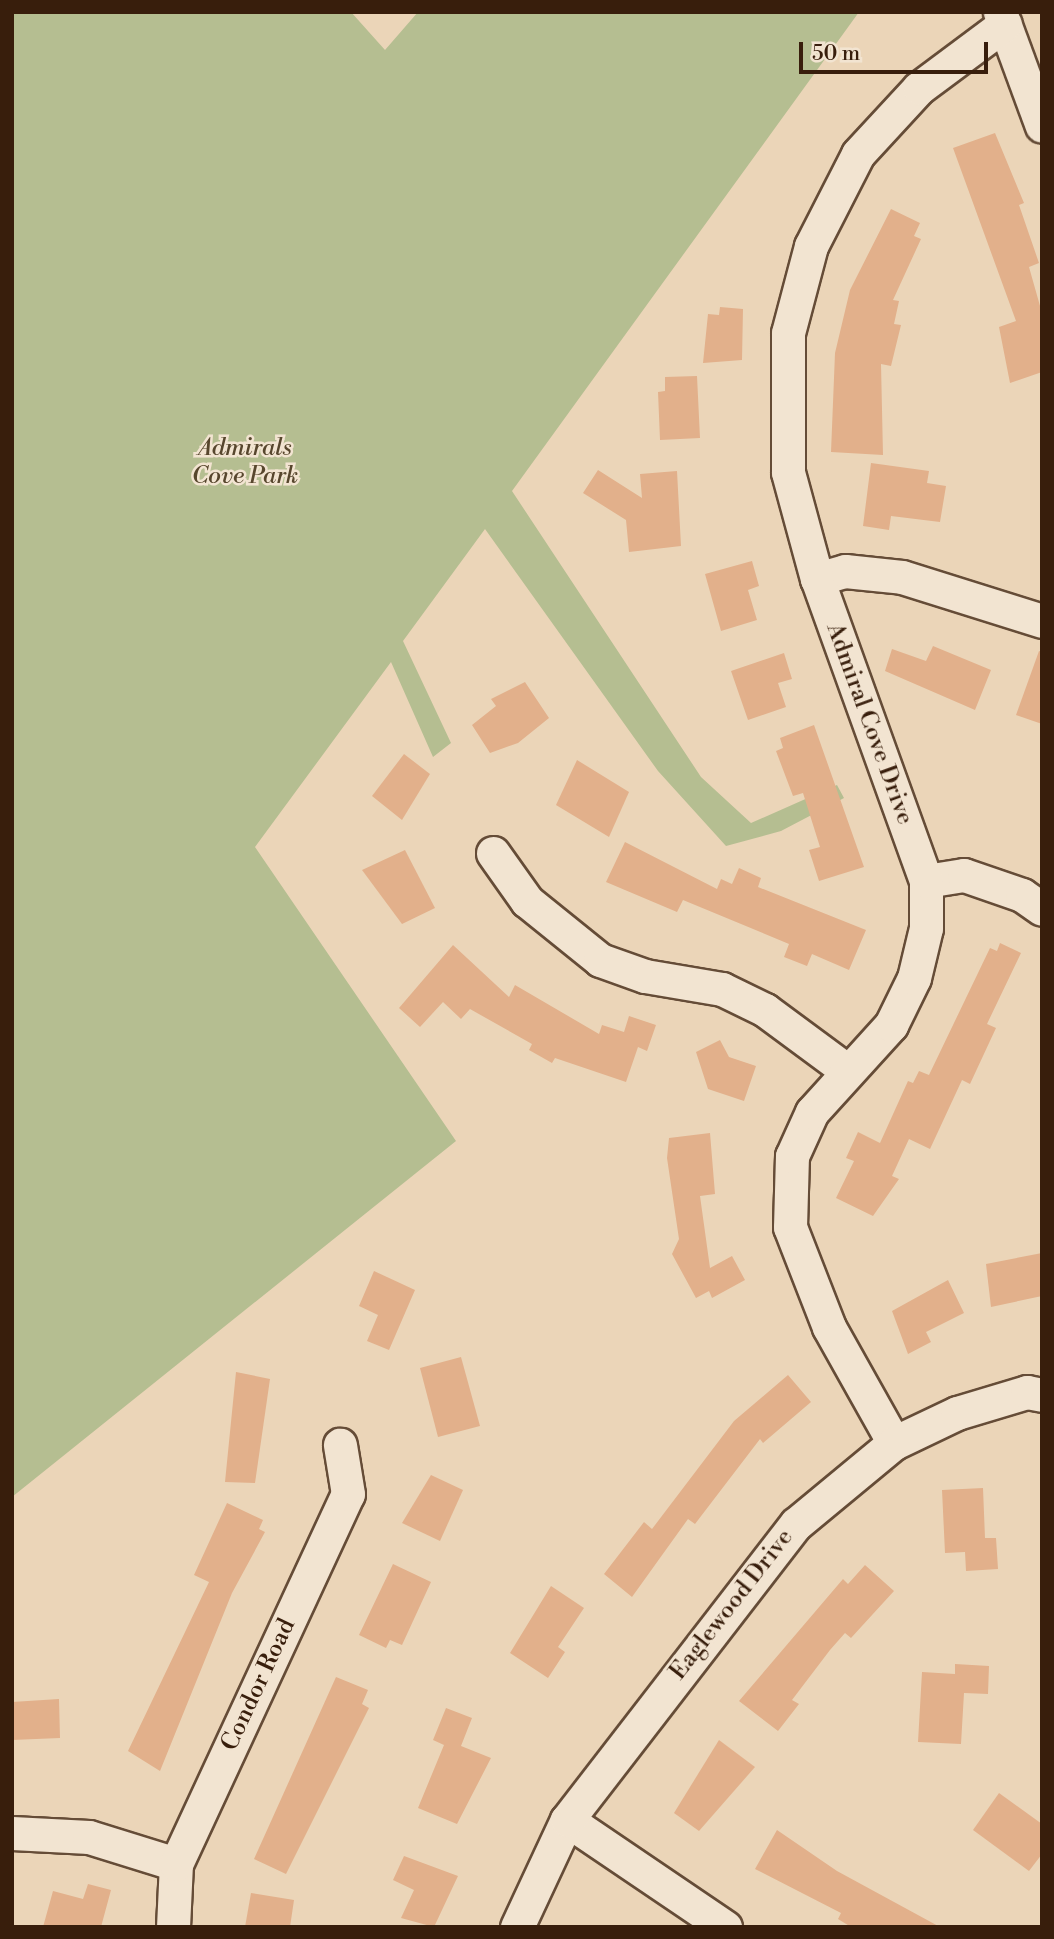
<!DOCTYPE html>
<html>
<head>
<meta charset="utf-8">
<style>
  body { margin:0 }
  #map { position:relative; width:1054px; height:1939px; overflow:hidden; background:#ebd5b8; font-family:"Libre Bodoni",serif }
  div>[style] { position:absolute }
  .green>* { inset:0; background:#b5be91 }
  .building>* { inset:0; background:#e2b08b }
  .roads { filter:drop-shadow(2px 0 #654c37) drop-shadow(-2px 0 #654c37) drop-shadow(0 2px #654c37) drop-shadow(0 -2px #654c37) }
  .minor>* { height:33px; margin:-16.5px; padding:0 16.5px; transform-origin:16.5px; border-radius:16.5px; background:#f2e4d1 }
  span { translate:-50% -50%; white-space:nowrap; text-align:center; line-height:1.15; -webkit-text-stroke:5px #f2e4d1; paint-order:stroke }
  .park-label { font-size:24px; color:#57462d; font-style:italic }
  .street-label { font-size:24px; color:#381e0c }
  .frame { position:absolute; inset:0; border:14px solid #381e0c; pointer-events:none }
  .scale { position:absolute; left:799px; top:42px; width:189px; height:32px; box-sizing:border-box; border:4px solid #381e0c; border-top:0; padding-left:9px; font-size:21px; line-height:24px; white-space:nowrap; color:#381e0c; -webkit-text-stroke:5px #f2e4d1; paint-order:stroke }
</style>
</head>
<body>
<div id="map">
  <div class="green">
    <div style="clip-path:polygon(12px 12px,351px 12px,385px 50px,418px 12px,859px 12px,512px 491px,701px 777px,751px 823px,837px 785px,844px 798px,781px 831px,726px 846px,658px 771px,485px 529px,403px 641px,451px 743px,433px 757px,391px 662px,255px 847px,456px 1141px,12px 1497px)"></div>
  </div>
  <div class="building">
    <div style="clip-path:polygon(995px 133px,1024px 203px,1019px 205px,1039px 263px,1029px 267px,1042px 313px,1042px 372px,1010px 383px,999px 327px,1016px 321px,953px 148px)"></div>
    <div style="clip-path:polygon(891px 209px,920px 223px,914px 236px,921px 239px,893px 300px,899px 301px,894px 324px,901px 325px,891px 366px,881px 364px,883px 455px,831px 452px,835px 353px,850px 290px)"></div>
    <div style="clip-path:polygon(720px 307px,743px 309px,742px 360px,703px 363px,708px 314px,719px 315px)"></div>
    <div style="clip-path:polygon(697px 376px,700px 438px,660px 440px,658px 392px,665px 391px,665px 377px)"></div>
    <div style="clip-path:polygon(871px 463px,929px 471px,927px 483px,946px 486px,940px 522px,891px 516px,889px 530px,863px 526px)"></div>
    <div style="clip-path:polygon(598px 470px,642px 498px,640px 474px,677px 471px,681px 546px,629px 552px,626px 520px,583px 493px)"></div>
    <div style="clip-path:polygon(752px 561px,759px 586px,748px 590px,757px 620px,721px 631px,705px 574px)"></div>
    <div style="clip-path:polygon(933px 646px,991px 670px,975px 710px,885px 671px,892px 649px,926px 661px)"></div>
    <div style="clip-path:polygon(1039px 651px,1042px 652px,1042px 724px,1016px 715px)"></div>
    <div style="clip-path:polygon(784px 653px,792px 679px,778px 683px,786px 707px,748px 720px,731px 671px)"></div>
    <div style="clip-path:polygon(525px 682px,549px 718px,518px 743px,490px 753px,472px 725px,496px 706px,491px 699px)"></div>
    <div style="clip-path:polygon(814px 725px,864px 867px,819px 881px,809px 850px,820px 847px,803px 793px,793px 796px,776px 751px,783px 748px,780px 738px)"></div>
    <div style="clip-path:polygon(404px 754px,430px 774px,402px 820px,372px 796px)"></div>
    <div style="clip-path:polygon(577px 760px,629px 792px,609px 837px,556px 805px)"></div>
    <div style="clip-path:polygon(625px 842px,717px 889px,721px 879px,732px 884px,739px 868px,761px 878px,758px 887px,866px 930px,849px 970px,812px 954px,807px 966px,784px 957px,789px 944px,683px 900px,677px 912px,606px 882px)"></div>
    <div style="clip-path:polygon(405px 850px,435px 908px,402px 924px,362px 870px)"></div>
    <div style="clip-path:polygon(1000px 943px,1021px 953px,987px 1024px,996px 1028px,970px 1084px,962px 1080px,930px 1149px,909px 1139px,892px 1176px,899px 1179px,873px 1216px,836px 1198px,854px 1161px,846px 1158px,858px 1132px,880px 1143px,908px 1081px,913px 1083px,919px 1071px,929px 1075px,990px 948px,997px 951px)"></div>
    <div style="clip-path:polygon(453px 945px,509px 997px,515px 985px,599px 1034px,602px 1025px,624px 1032px,629px 1016px,656px 1025px,647px 1051px,638px 1047px,626px 1082px,555px 1058px,552px 1063px,529px 1050px,532px 1044px,470px 1009px,461px 1019px,443px 1002px,420px 1027px,399px 1008px)"></div>
    <div style="clip-path:polygon(720px 1040px,729px 1057px,756px 1066px,744px 1101px,708px 1089px,696px 1052px)"></div>
    <div style="clip-path:polygon(710px 1133px,715px 1194px,700px 1196px,710px 1268px,732px 1256px,745px 1280px,712px 1298px,709px 1291px,696px 1298px,672px 1254px,679px 1239px,667px 1158px,669px 1138px)"></div>
    <div style="clip-path:polygon(1042px 1253px,1042px 1296px,991px 1307px,986px 1264px)"></div>
    <div style="clip-path:polygon(374px 1271px,415px 1290px,389px 1350px,367px 1341px,378px 1315px,359px 1306px)"></div>
    <div style="clip-path:polygon(948px 1280px,964px 1313px,926px 1332px,931px 1342px,908px 1354px,892px 1311px)"></div>
    <div style="clip-path:polygon(461px 1357px,480px 1426px,438px 1437px,420px 1368px)"></div>
    <div style="clip-path:polygon(236px 1372px,270px 1379px,255px 1483px,225px 1482px)"></div>
    <div style="clip-path:polygon(788px 1375px,811px 1402px,763px 1443px,760px 1439px,695px 1524px,688px 1519px,632px 1597px,604px 1574px,644px 1522px,652px 1529px,734px 1421px)"></div>
    <div style="clip-path:polygon(431px 1475px,463px 1490px,440px 1541px,402px 1523px)"></div>
    <div style="clip-path:polygon(983px 1488px,985px 1538px,996px 1538px,998px 1569px,966px 1571px,965px 1552px,945px 1553px,942px 1490px)"></div>
    <div style="clip-path:polygon(227px 1503px,263px 1520px,259px 1529px,265px 1532px,232px 1593px,160px 1771px,128px 1751px,209px 1582px,194px 1575px)"></div>
    <div style="clip-path:polygon(393px 1564px,431px 1582px,402px 1645px,390px 1640px,386px 1648px,359px 1635px)"></div>
    <div style="clip-path:polygon(865px 1565px,894px 1591px,851px 1638px,845px 1633px,830px 1650px,792px 1700px,799px 1704px,778px 1731px,739px 1701px,843px 1579px,848px 1584px)"></div>
    <div style="clip-path:polygon(551px 1586px,584px 1608px,558px 1647px,565px 1652px,548px 1678px,510px 1653px)"></div>
    <div style="clip-path:polygon(955px 1664px,989px 1666px,988px 1694px,964px 1693px,961px 1744px,918px 1742px,922px 1672px,955px 1674px)"></div>
    <div style="clip-path:polygon(336px 1677px,368px 1690px,362px 1704px,369px 1708px,286px 1874px,254px 1859px)"></div>
    <div style="clip-path:polygon(59px 1699px,60px 1738px,12px 1740px,12px 1702px)"></div>
    <div style="clip-path:polygon(446px 1708px,472px 1718px,461px 1746px,491px 1758px,457px 1824px,418px 1808px,444px 1745px,433px 1740px)"></div>
    <div style="clip-path:polygon(719px 1740px,755px 1767px,699px 1831px,674px 1813px)"></div>
    <div style="clip-path:polygon(999px 1793px,1042px 1824px,1042px 1854px,1029px 1871px,973px 1830px)"></div>
    <div style="clip-path:polygon(777px 1830px,837px 1871px,940px 1927px,851px 1927px,838px 1919px,841px 1913px,755px 1869px)"></div>
    <div style="clip-path:polygon(404px 1856px,458px 1876px,434px 1927px,401px 1918px,414px 1890px,393px 1880px)"></div>
    <div style="clip-path:polygon(88px 1884px,111px 1890px,101px 1927px,43px 1927px,53px 1891px,83px 1899px)"></div>
    <div style="clip-path:polygon(251px 1893px,294px 1900px,290px 1927px,245px 1927px)"></div>
  </div>
  <div class="roads">
    <div class="minor">
      <div style="left:1000px;top:12px;width:121px;rotate:69.8deg"></div>
      <div style="left:817px;top:579px;width:29px;rotate:-16deg"></div>
      <div style="left:845px;top:571px;width:57px;rotate:6deg"></div>
      <div style="left:902px;top:577px;width:147px;rotate:17.4deg"></div>
      <div style="left:493px;top:853px;width:59px;rotate:54.7deg"></div>
      <div style="left:527px;top:901px;width:94px;rotate:38.9deg"></div>
      <div style="left:600px;top:960px;width:48px;rotate:19.6deg"></div>
      <div style="left:645px;top:976px;width:78px;rotate:9.6deg"></div>
      <div style="left:722px;top:989px;width:48px;rotate:26deg"></div>
      <div style="left:765px;top:1010px;width:101px;rotate:36.5deg"></div>
      <div style="left:926px;top:881px;width:38px;rotate:-9deg"></div>
      <div style="left:964px;top:875px;width:61px;rotate:19deg"></div>
      <div style="left:1022px;top:895px;width:24px;rotate:35deg"></div>
      <div style="left:894px;top:1443px;width:133px;rotate:-119.3deg"></div>
      <div style="left:829px;top:1327px;width:107px;rotate:-111.3deg"></div>
      <div style="left:790px;top:1227px;width:71px;rotate:-88.4deg"></div>
      <div style="left:792px;top:1156px;width:48px;rotate:-65.6deg"></div>
      <div style="left:812px;top:1112px;width:118px;rotate:-47.8deg"></div>
      <div style="left:891px;top:1025px;width:52px;rotate:-63.9deg"></div>
      <div style="left:914px;top:978px;width:51px;rotate:-76.5deg"></div>
      <div style="left:926px;top:928px;width:47px;rotate:-90deg"></div>
      <div style="left:926px;top:881px;width:321px;rotate:-109.8deg"></div>
      <div style="left:817px;top:579px;width:111px;rotate:-105.2deg"></div>
      <div style="left:788px;top:472px;width:139px;rotate:-90deg"></div>
      <div style="left:788px;top:333px;width:90px;rotate:-75.2deg"></div>
      <div style="left:811px;top:246px;width:103px;rotate:-62.9deg"></div>
      <div style="left:858px;top:154px;width:90px;rotate:-47.3deg"></div>
      <div style="left:919px;top:88px;width:107px;rotate:-36.7deg"></div>
      <div style="left:567px;top:1820px;width:191px;rotate:34.1deg"></div>
      <div style="left:12px;top:1833px;width:77px;rotate:3deg"></div>
      <div style="left:89px;top:1837px;width:91px;rotate:17.2deg"></div>
      <div style="left:173px;top:1927px;width:63px;rotate:-87.3deg"></div>
      <div style="left:176px;top:1864px;width:408px;rotate:-65.1deg"></div>
      <div style="left:348px;top:1494px;width:50px;rotate:-99.3deg"></div>
      <div style="left:517px;top:1927px;width:118px;rotate:-65deg"></div>
      <div style="left:567px;top:1820px;width:374px;rotate:-52.3deg"></div>
      <div style="left:796px;top:1524px;width:127px;rotate:-39.6deg"></div>
      <div style="left:894px;top:1443px;width:70px;rotate:-25.5deg"></div>
      <div style="left:957px;top:1413px;width:73px;rotate:-16.7deg"></div>
      <div style="left:1027px;top:1392px;width:15px;rotate:11deg"></div>
    </div>
  </div>
  <div class="park-label">
    <span style="left:245px;top:463px">Admirals<br>Cove Park</span>
  </div>
  <div class="street-label">
    <span style="left:869px;top:724px;rotate:70deg">Admiral Cove Drive</span>
    <span style="left:732px;top:1605px;rotate:-52deg">Eaglewood Drive</span>
    <span style="left:259px;top:1685px;rotate:-65deg">Condor Road</span>
  </div>
  <div class="frame"></div>
  <div class="scale">50 m</div>
</div>
</body>
</html>
